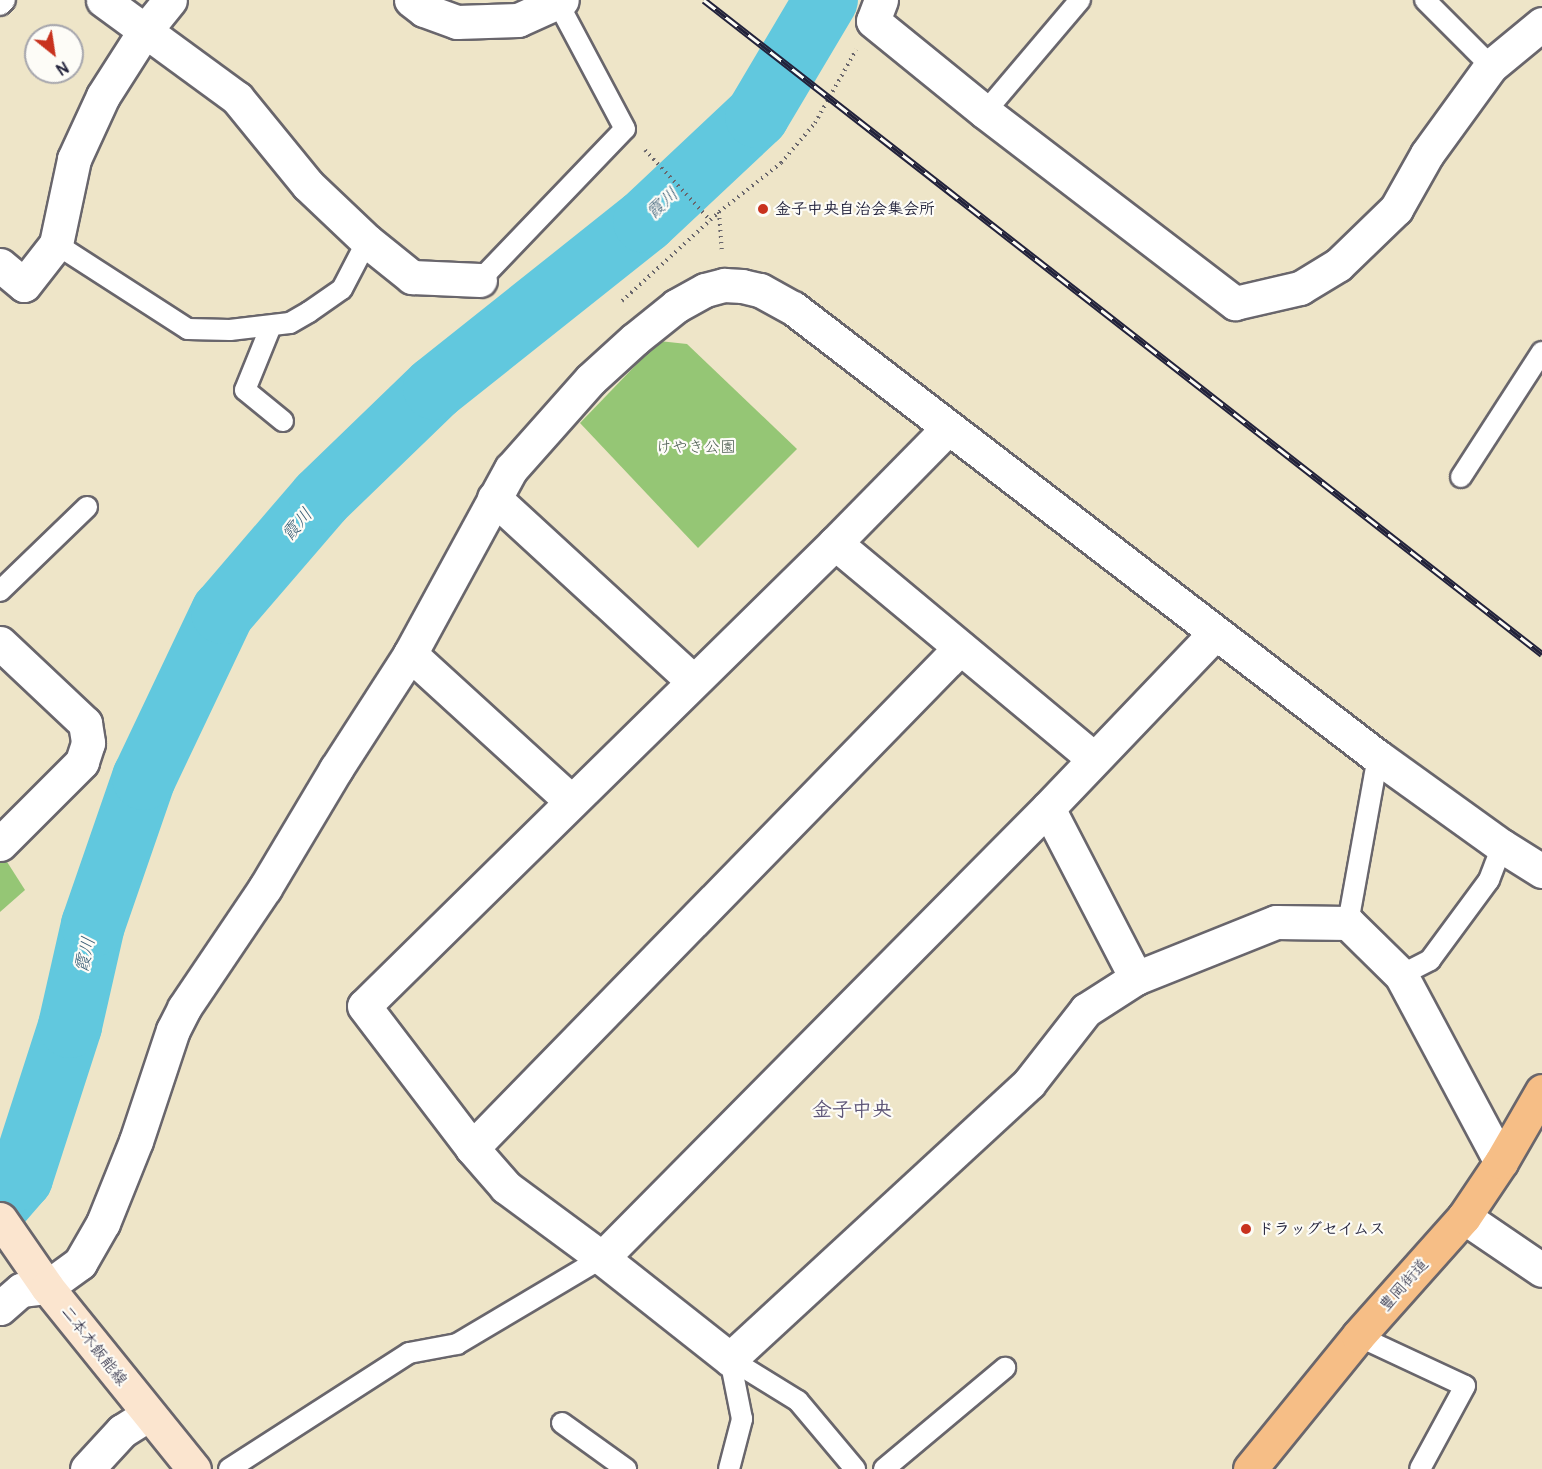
<!DOCTYPE html>
<html>
<head>
<meta charset="utf-8">
<style>
  body { margin:0 }
  #map { position:relative; width:1542px; height:1469px; overflow:hidden; background:#eee5c8; font-family:Pangolin,"Klee One",sans-serif }
  div>[style] { position:absolute }
  .green>* { inset:0; background:#95c675 }
  .river>* { height:64px; margin:-32px; padding:0 32px; transform-origin:32px; border-radius:32px; background:#61c8de }
  .path>* { height:4px; margin-top:-2px; transform-origin:0; background:repeating-linear-gradient(90deg,#69666c 0 1.5px,transparent 0 6px) }
  .roads { filter:drop-shadow(2px 0 #69666c) drop-shadow(-2px 0 #69666c) drop-shadow(0 2px #69666c) drop-shadow(0 -2px #69666c) }
  .service>* { height:20px; margin:-10px; padding:0 10px; transform-origin:10px; border-radius:10px; background:#fff }
  .minor>* { height:33px; margin:-16.5px; padding:0 16.5px; transform-origin:16.5px; border-radius:16.5px; background:#fff }
  .tertiary>* { height:33px; margin:-16.5px; padding:0 16.5px; transform-origin:16.5px; border-radius:16.5px; background:#fff }
  .secondary>* { height:33px; margin:-16.5px; padding:0 16.5px; transform-origin:16.5px; border-radius:16.5px; background:#fbe5cf }
  .primary>* { height:33px; margin:-16.5px; padding:0 16.5px; transform-origin:16.5px; border-radius:16.5px; background:#f6be86 }
  .rail>* { height:7px; margin-top:-3.5px; transform-origin:0; background:repeating-linear-gradient(90deg,#fdfcf7 0 14px,#22223b 0 28px); box-sizing:border-box; border-block:2px solid #22223b }
  .dots>* { width:16px; height:16px; translate:-50% -50%; box-sizing:border-box; border:3px solid #fdfcf7; border-radius:50% }
  span { translate:-50% -50%; white-space:nowrap; text-align:center; line-height:1.15; -webkit-text-stroke:4.5px #fdfcf7; paint-order:stroke }
  .poi-label { font-size:16px; color:#22223b; font-weight:700 }
  .left { translate:0 -50%; text-align:left }
  .park-label { font-size:16px; color:#4a5b4f }
  .street-label { font-size:16px; color:#22223b }
  .water-label { font-size:18px; color:#385c74; font-style:italic }
  .quarter-label { font-size:20px; color:#5d5577; font-weight:700 }
  .north { position:absolute; left:24px; top:24px; width:60px; height:60px; box-sizing:border-box; background:#fdfcf7; border:2px solid #a5a5ac; border-radius:50%; rotate:150deg; font-size:16px; font-weight:700; line-height:24px; text-align:center; color:#22223b }
  .north::after { content:''; display:block; margin:auto; width:21px; height:27px; background:#c8321e; clip-path:polygon(50% 0,100% 100%,50% 72%,0 100%) }
</style>
</head>
<body>
<div id="map">
  <div class="green">
    <div style="clip-path:polygon(659px 341px,687px 344px,797px 449px,698px 548px,580px 423px)"></div>
    <div style="clip-path:polygon(2px 854px,25px 890px,0 912px,0 856px)"></div>
  </div>
  <div class="river">
    <div style="left:0;top:1202px;width:32px;rotate:-49deg"></div>
    <div style="left:21px;top:1178px;width:160px;rotate:-72.1deg"></div>
    <div style="left:70px;top:1026px;width:104px;rotate:-77.2deg"></div>
    <div style="left:93px;top:925px;width:156px;rotate:-70.9deg"></div>
    <div style="left:144px;top:778px;width:184px;rotate:-64.6deg"></div>
    <div style="left:223px;top:612px;width:150px;rotate:-49.3deg"></div>
    <div style="left:321px;top:498px;width:158px;rotate:-44deg"></div>
    <div style="left:435px;top:388px;width:268px;rotate:-38.5deg"></div>
    <div style="left:645px;top:221px;width:154px;rotate:-43.2deg"></div>
    <div style="left:757px;top:116px;width:135px;rotate:-59.3deg"></div>
  </div>
  <div class="path">
    <div style="left:645px;top:150px;width:96px;rotate:47.1deg"></div>
    <div style="left:719px;top:212px;width:40px;rotate:85.7deg"></div>
    <div style="left:622px;top:301px;width:132px;rotate:-42.5deg"></div>
    <div style="left:719px;top:212px;width:79px;rotate:-38.3deg"></div>
    <div style="left:781px;top:163px;width:52px;rotate:-49.6deg"></div>
    <div style="left:815px;top:123px;width:84px;rotate:-60.7deg"></div>
  </div>
  <div class="roads">
    <div class="service">
      <div style="left:1425px;top:0;width:93px;rotate:45deg"></div>
      <div style="left:0;top:5px;width:7px;rotate:-45deg"></div>
      <div style="left:985px;top:112px;width:147px;rotate:-49.7deg"></div>
      <div style="left:56px;top:244px;width:157px;rotate:32.8deg"></div>
      <div style="left:188px;top:329px;width:42px;rotate:1.4deg"></div>
      <div style="left:230px;top:330px;width:60px;rotate:-6.7deg"></div>
      <div style="left:290px;top:323px;width:22px;rotate:-30deg"></div>
      <div style="left:309px;top:312px;width:40px;rotate:-34.9deg"></div>
      <div style="left:342px;top:289px;width:54px;rotate:-62.5deg"></div>
      <div style="left:480px;top:280px;width:209px;rotate:-46.2deg"></div>
      <div style="left:625px;top:129px;width:143px;rotate:-118deg"></div>
      <div style="left:271px;top:326px;width:69px;rotate:112.1deg"></div>
      <div style="left:245px;top:390px;width:49px;rotate:39.2deg"></div>
      <div style="left:1461px;top:477px;width:149px;rotate:-57.1deg"></div>
      <div style="left:0;top:591px;width:121px;rotate:-44deg"></div>
      <div style="left:1348px;top:923px;width:169px;rotate:-79.8deg"></div>
      <div style="left:1401px;top:975px;width:33px;rotate:-27deg"></div>
      <div style="left:1430px;top:960px;width:99px;rotate:-53.6deg"></div>
      <div style="left:1489px;top:880px;width:36px;rotate:-69deg"></div>
      <div style="left:1358px;top:1336px;width:118px;rotate:25deg"></div>
      <div style="left:1465px;top:1386px;width:94px;rotate:118.5deg"></div>
      <div style="left:730px;top:1359px;width:80px;rotate:31.7deg"></div>
      <div style="left:798px;top:1401px;width:89px;rotate:50deg"></div>
      <div style="left:562px;top:1423px;width:79px;rotate:35.7deg"></div>
      <div style="left:229px;top:1469px;width:214px;rotate:-32.8deg"></div>
      <div style="left:409px;top:1353px;width:49px;rotate:-10.6deg"></div>
      <div style="left:457px;top:1344px;width:169px;rotate:-30.7deg"></div>
      <div style="left:729px;top:1469px;width:52px;rotate:-75.4deg"></div>
      <div style="left:742px;top:1419px;width:61px;rotate:-101.3deg"></div>
      <div style="left:884px;top:1469px;width:158px;rotate:-39.9deg"></div>
    </div>
    <div class="minor">
      <div style="left:103px;top:0;width:166px;rotate:36.2deg"></div>
      <div style="left:237px;top:98px;width:112px;rotate:50.8deg"></div>
      <div style="left:308px;top:185px;width:81px;rotate:43.5deg"></div>
      <div style="left:367px;top:241px;width:58px;rotate:38.7deg"></div>
      <div style="left:412px;top:277px;width:68px;rotate:2.5deg"></div>
      <div style="left:411px;top:0;width:16px;rotate:38deg"></div>
      <div style="left:424px;top:10px;width:35px;rotate:20deg"></div>
      <div style="left:457px;top:22px;width:61px;rotate:-1.9deg"></div>
      <div style="left:518px;top:20px;width:48px;rotate:-24.4deg"></div>
      <div style="left:881px;top:0;width:22px;rotate:111deg"></div>
      <div style="left:873px;top:21px;width:144px;rotate:39.1deg"></div>
      <div style="left:985px;top:112px;width:315px;rotate:37.4deg"></div>
      <div style="left:1235px;top:303px;width:67px;rotate:-13deg"></div>
      <div style="left:1300px;top:288px;width:44px;rotate:-31.2deg"></div>
      <div style="left:1338px;top:265px;width:81px;rotate:-44deg"></div>
      <div style="left:1396px;top:209px;width:63px;rotate:-60.6deg"></div>
      <div style="left:1427px;top:154px;width:109px;rotate:-54deg"></div>
      <div style="left:1491px;top:66px;width:66px;rotate:-39.5deg"></div>
      <div style="left:0;top:265px;width:31px;rotate:40deg"></div>
      <div style="left:24px;top:285px;width:52px;rotate:-52deg"></div>
      <div style="left:56px;top:244px;width:87px;rotate:-78deg"></div>
      <div style="left:74px;top:159px;width:69px;rotate:-65.3deg"></div>
      <div style="left:103px;top:96px;width:76px;rotate:-57.4deg"></div>
      <div style="left:144px;top:32px;width:41px;rotate:-50.9deg"></div>
      <div style="left:948px;top:428px;width:161px;rotate:134.5deg"></div>
      <div style="left:835px;top:543px;width:660px;rotate:135.49deg"></div>
      <div style="left:364px;top:1006px;width:178px;rotate:52.7deg"></div>
      <div style="left:472px;top:1148px;width:52px;rotate:48.9deg"></div>
      <div style="left:506px;top:1187px;width:119px;rotate:36.5deg"></div>
      <div style="left:602px;top:1258px;width:163px;rotate:38.3deg"></div>
      <div style="left:730px;top:1359px;width:407px;rotate:-42.7deg"></div>
      <div style="left:1029px;top:1083px;width:93px;rotate:-52deg"></div>
      <div style="left:1086px;top:1010px;width:59px;rotate:-32.6deg"></div>
      <div style="left:1136px;top:978px;width:191px;rotate:-117.4deg"></div>
      <div style="left:1048px;top:808px;width:240px;rotate:-46.3deg"></div>
      <div style="left:494px;top:498px;width:270px;rotate:42.6deg"></div>
      <div style="left:835px;top:543px;width:337px;rotate:39.8deg"></div>
      <div style="left:0;top:643px;width:117px;rotate:43.3deg"></div>
      <div style="left:85px;top:723px;width:20px;rotate:81deg"></div>
      <div style="left:88px;top:743px;width:20px;rotate:108deg"></div>
      <div style="left:82px;top:762px;width:116px;rotate:135deg"></div>
      <div style="left:410px;top:654px;width:218px;rotate:42.4deg"></div>
      <div style="left:1136px;top:978px;width:151px;rotate:-21.8deg"></div>
      <div style="left:1276px;top:922px;width:72px;rotate:0.8deg"></div>
      <div style="left:1348px;top:923px;width:74px;rotate:44.5deg"></div>
      <div style="left:1401px;top:975px;width:212px;rotate:61.9deg"></div>
      <div style="left:472px;top:1148px;width:699px;rotate:-45.7deg"></div>
      <div style="left:1464px;top:1217px;width:94px;rotate:34.2deg"></div>
      <div style="left:602px;top:1258px;width:634px;rotate:-45.26deg"></div>
      <div style="left:0;top:1308px;width:28px;rotate:-41deg"></div>
      <div style="left:21px;top:1290px;width:26px;rotate:-7deg"></div>
    </div>
    <div class="tertiary">
      <div style="left:47px;top:1287px;width:41px;rotate:-36deg"></div>
      <div style="left:80px;top:1263px;width:46px;rotate:-60.1deg"></div>
      <div style="left:103px;top:1223px;width:88px;rotate:-68.1deg"></div>
      <div style="left:136px;top:1141px;width:117px;rotate:-71.6deg"></div>
      <div style="left:173px;top:1030px;width:25px;rotate:-63deg"></div>
      <div style="left:184px;top:1008px;width:145px;rotate:-56deg"></div>
      <div style="left:265px;top:888px;width:139px;rotate:-59.2deg"></div>
      <div style="left:336px;top:769px;width:137px;rotate:-57.2deg"></div>
      <div style="left:410px;top:654px;width:211px;rotate:-61.4deg"></div>
      <div style="left:511px;top:469px;width:120px;rotate:-48.4deg"></div>
      <div style="left:591px;top:379px;width:59px;rotate:-42.3deg"></div>
      <div style="left:635px;top:339px;width:53px;rotate:-38.8deg"></div>
      <div style="left:676px;top:306px;width:33px;rotate:-29deg"></div>
      <div style="left:705px;top:290px;width:20px;rotate:-15deg"></div>
      <div style="left:724px;top:285px;width:18px;rotate:3deg"></div>
      <div style="left:742px;top:286px;width:18px;rotate:13deg"></div>
      <div style="left:760px;top:290px;width:38px;rotate:29deg"></div>
      <div style="left:793px;top:308px;width:737px;rotate:37.51deg"></div>
      <div style="left:1378px;top:757px;width:153px;rotate:35.7deg"></div>
      <div style="left:1502px;top:846px;width:47px;rotate:32deg"></div>
      <div style="left:87px;top:1469px;width:52px;rotate:-47.4deg"></div>
      <div style="left:122px;top:1431px;width:31px;rotate:-32deg"></div>
    </div>
    <div class="secondary">
      <div style="left:0;top:1219px;width:83px;rotate:55.3deg"></div>
      <div style="left:47px;top:1287px;width:234px;rotate:51.1deg"></div>
    </div>
    <div class="primary">
      <div style="left:1250px;top:1469px;width:171px;rotate:-50.9deg"></div>
      <div style="left:1358px;top:1336px;width:159px;rotate:-48.3deg"></div>
      <div style="left:1464px;top:1217px;width:66px;rotate:-56.1deg"></div>
      <div style="left:1501px;top:1162px;width:82px;rotate:-60deg"></div>
    </div>
  </div>
  <div class="rail">
    <div style="left:704px;top:0;width:1063px;rotate:37.97deg"></div>
  </div>
  <div class="dots">
    <div style="left:763px;top:209px;background:#c8321e"></div>
    <div style="left:1246px;top:1229px;background:#c8321e"></div>
  </div>
  <div class="poi-label">
    <span class="left" style="left:775px;top:209px">金子中央自治会集会所</span>
    <span class="left" style="left:1258px;top:1229px">ドラッグセイムス</span>
  </div>
  <div class="park-label">
    <span style="left:696px;top:447px">けやき公園</span>
  </div>
  <div class="street-label">
    <span style="left:1404px;top:1285px;rotate:-48deg">豊岡街道</span>
    <span style="left:94px;top:1346px;rotate:52deg">二本木飯能線</span>
  </div>
  <div class="water-label">
    <span style="left:663px;top:204px;rotate:-43deg">霞川</span>
    <span style="left:298px;top:525px;rotate:-49deg">霞川</span>
    <span style="left:86px;top:955px;rotate:-77deg">霞川</span>
  </div>
  <div class="quarter-label">
    <span style="left:852px;top:1109px">金子中央</span>
  </div>
  <div class="north">N</div>
</div>
</body>
</html>
